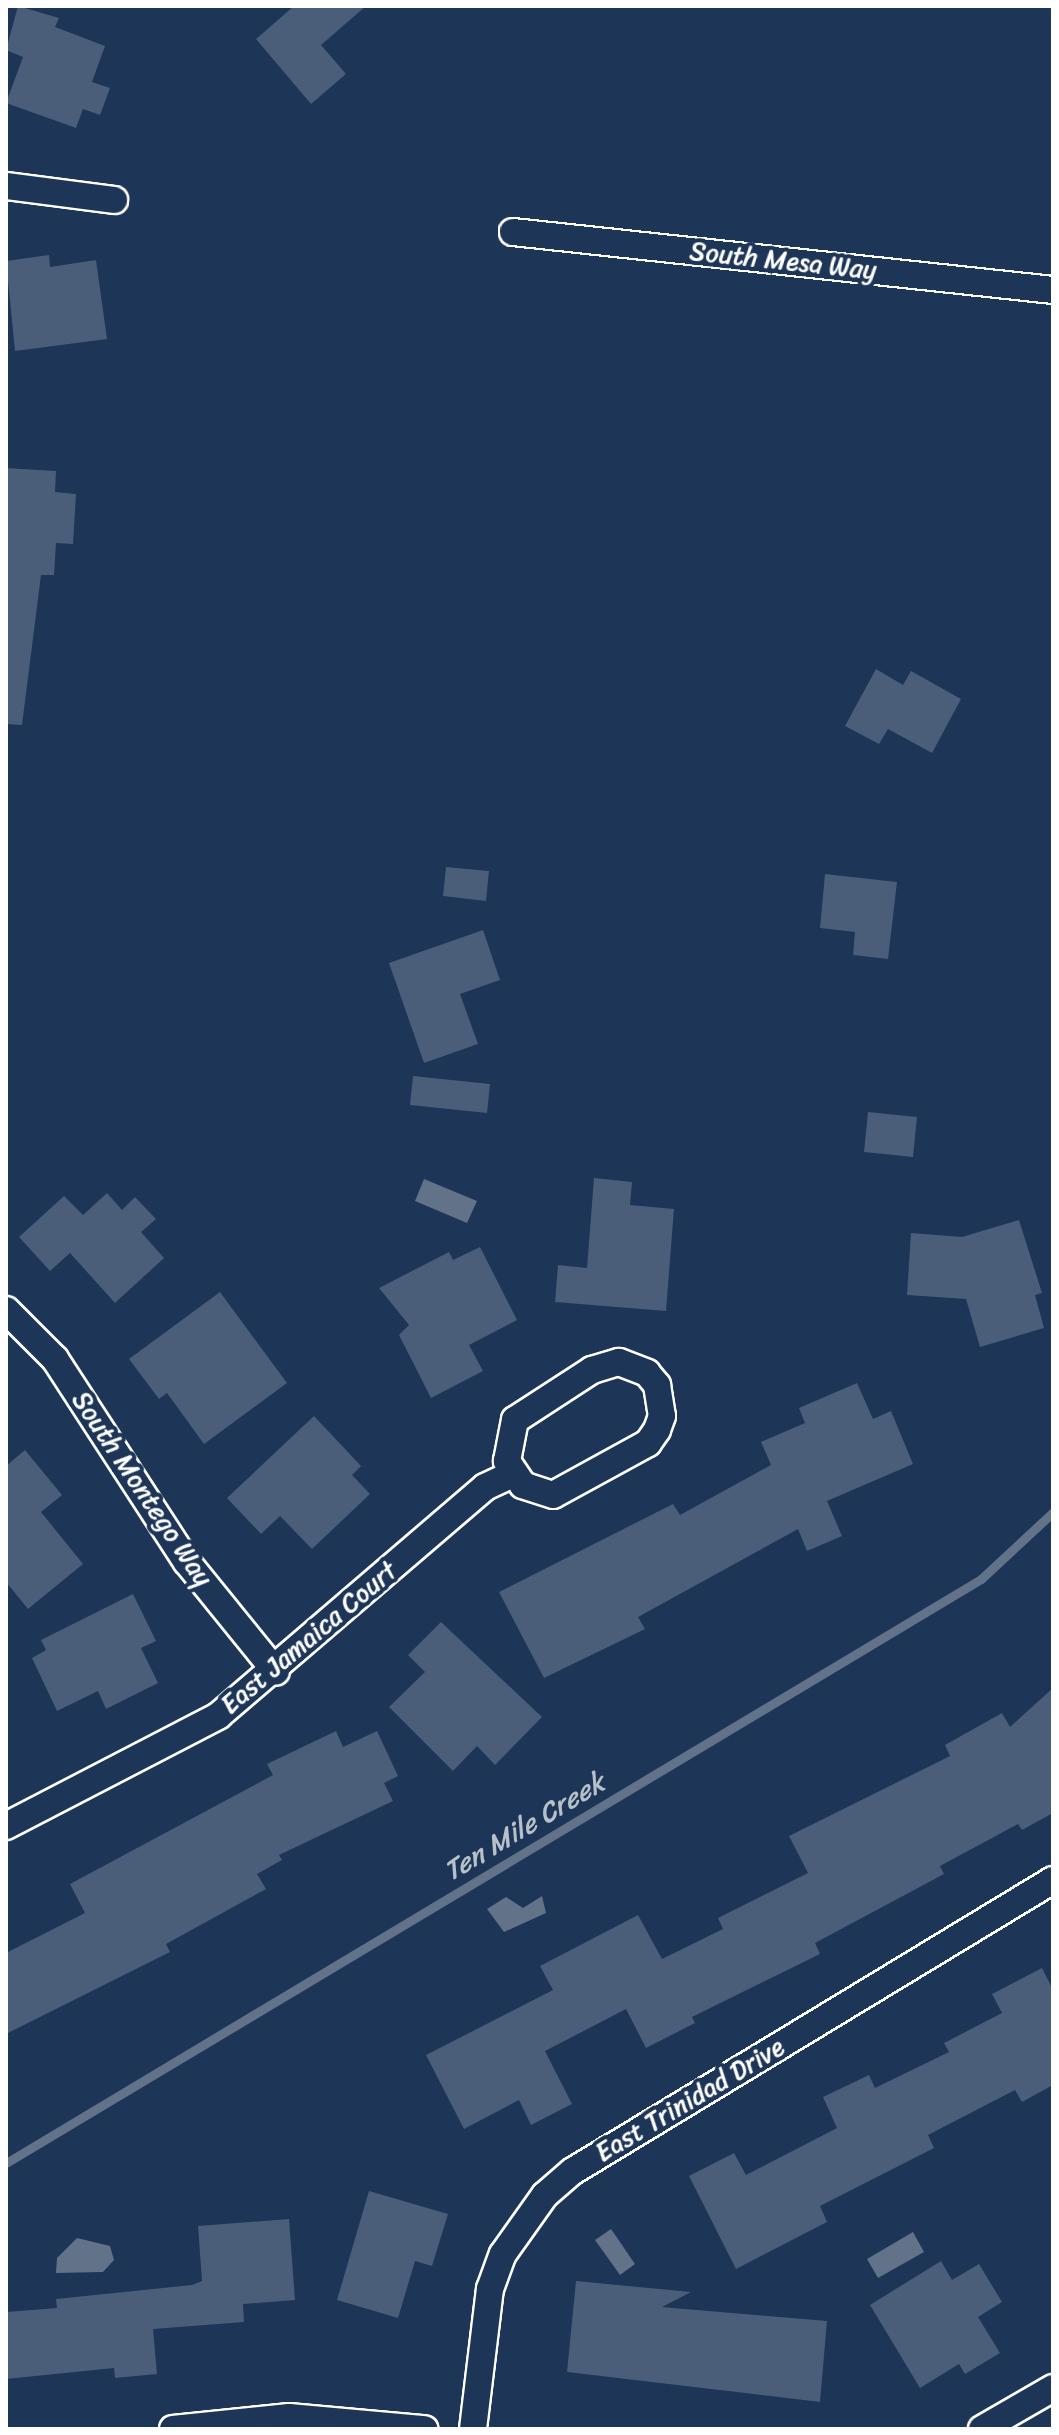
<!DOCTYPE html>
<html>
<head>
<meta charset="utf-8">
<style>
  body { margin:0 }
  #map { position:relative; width:1059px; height:2435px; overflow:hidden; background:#1d3557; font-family:Sriracha,sans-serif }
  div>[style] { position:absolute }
  .water>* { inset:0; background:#617289 }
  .stream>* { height:9px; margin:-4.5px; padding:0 4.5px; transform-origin:4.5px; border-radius:4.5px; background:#617289 }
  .building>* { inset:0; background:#4a5d79 }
  .roads { filter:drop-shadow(2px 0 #fff) drop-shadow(-2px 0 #fff) drop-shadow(0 2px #fff) drop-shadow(0 -2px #fff) }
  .minor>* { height:26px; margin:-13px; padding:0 13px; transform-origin:13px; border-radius:13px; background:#1d3557 }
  span { translate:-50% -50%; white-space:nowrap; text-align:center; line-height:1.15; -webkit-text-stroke:8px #1d3557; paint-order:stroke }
  .street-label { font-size:26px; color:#fff }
  .water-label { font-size:28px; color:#b8c0ca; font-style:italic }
  .frame { position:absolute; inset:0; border:8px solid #fff; pointer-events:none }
</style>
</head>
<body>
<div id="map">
  <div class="water">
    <div style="clip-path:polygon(424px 1179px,477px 1201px,467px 1223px,415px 1201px)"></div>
    <div style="clip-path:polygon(542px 1896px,546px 1913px,504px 1932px,487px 1909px,506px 1897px,523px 1908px)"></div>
    <div style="clip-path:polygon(611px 2229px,635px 2264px,620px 2275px,595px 2240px)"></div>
    <div style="clip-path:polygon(913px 2232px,924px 2252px,878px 2278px,867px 2259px)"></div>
    <div style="clip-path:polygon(77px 2238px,110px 2246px,114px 2260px,103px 2272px,56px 2273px,57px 2258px)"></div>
  </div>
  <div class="stream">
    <div style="left:6px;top:2163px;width:1137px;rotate:-30.92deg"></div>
    <div style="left:981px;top:1579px;width:98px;rotate:-42.9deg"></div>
  </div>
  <div class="building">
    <div style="clip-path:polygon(18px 6px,59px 18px,55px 27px,105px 46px,92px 82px,110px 88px,100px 115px,83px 109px,76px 128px,6px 103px,23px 57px,6px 50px)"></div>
    <div style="clip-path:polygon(294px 6px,366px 6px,321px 45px,346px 74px,311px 104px,256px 39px)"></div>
    <div style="clip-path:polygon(49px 255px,50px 267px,96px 260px,107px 339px,15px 351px,6px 261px)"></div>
    <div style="clip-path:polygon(6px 468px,56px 471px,55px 492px,76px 494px,73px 544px,56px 543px,54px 575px,41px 575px,22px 725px,6px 724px)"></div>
    <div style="clip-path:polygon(876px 669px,903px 685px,911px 671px,961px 699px,932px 753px,888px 729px,879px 744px,845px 726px)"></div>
    <div style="clip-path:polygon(446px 867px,489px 871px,486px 901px,443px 896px)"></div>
    <div style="clip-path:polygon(825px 874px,897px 882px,888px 959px,853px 955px,855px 932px,820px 928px)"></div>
    <div style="clip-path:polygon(483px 930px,500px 980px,460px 994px,478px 1044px,424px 1063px,389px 963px)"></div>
    <div style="clip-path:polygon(413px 1076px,490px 1084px,487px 1113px,410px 1105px)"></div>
    <div style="clip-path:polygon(868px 1112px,917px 1117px,913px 1157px,864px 1152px)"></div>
    <div style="clip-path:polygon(594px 1178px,632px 1182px,630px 1205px,674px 1209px,666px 1311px,555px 1302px,558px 1265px,587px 1268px)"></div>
    <div style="clip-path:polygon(107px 1193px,122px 1210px,135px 1197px,156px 1219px,141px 1232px,164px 1258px,115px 1303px,70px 1253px,50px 1271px,19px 1237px,64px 1196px,83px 1215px)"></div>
    <div style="clip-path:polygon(1019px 1220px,1042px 1293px,1035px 1295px,1044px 1328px,980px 1347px,966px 1299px,907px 1295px,911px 1233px,962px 1237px)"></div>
    <div style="clip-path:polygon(480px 1247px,517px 1320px,469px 1345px,483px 1371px,431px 1398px,399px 1335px,409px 1325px,379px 1288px,449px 1252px,453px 1260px)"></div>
    <div style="clip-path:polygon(220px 1292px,287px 1383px,204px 1444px,167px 1393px,159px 1399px,129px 1359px)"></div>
    <div style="clip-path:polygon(857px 1383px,873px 1419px,891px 1411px,913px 1464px,827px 1501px,842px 1536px,807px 1551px,798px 1529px,638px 1617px,645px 1629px,544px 1678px,499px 1592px,673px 1504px,680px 1515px,771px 1465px,761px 1442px,805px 1423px,799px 1408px)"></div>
    <div style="clip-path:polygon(314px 1416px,361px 1466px,352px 1475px,370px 1494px,312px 1549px,280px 1516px,261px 1534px,227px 1498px)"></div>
    <div style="clip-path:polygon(25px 1450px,62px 1495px,41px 1512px,83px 1564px,28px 1609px,6px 1582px,6px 1466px)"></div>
    <div style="clip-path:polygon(133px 1594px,156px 1641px,141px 1648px,158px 1683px,106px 1709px,98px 1691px,57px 1711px,32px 1658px,46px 1650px,41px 1640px)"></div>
    <div style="clip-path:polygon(441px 1622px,542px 1717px,495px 1765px,477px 1746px,453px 1771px,389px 1707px,425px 1672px,408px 1655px)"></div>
    <div style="clip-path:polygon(1053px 1688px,1053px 1813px,1022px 1830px,1018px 1824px,940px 1866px,944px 1874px,815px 1943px,820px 1954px,692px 2017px,695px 2023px,646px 2048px,626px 2009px,545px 2051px,572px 2104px,531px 2125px,519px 2100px,464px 2129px,426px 2055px,553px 1990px,540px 1966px,638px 1915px,662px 1959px,723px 1929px,718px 1918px,808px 1873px,789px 1836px,950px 1756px,945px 1745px,1002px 1713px,1010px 1727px)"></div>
    <div style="clip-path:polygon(336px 1731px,343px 1747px,377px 1731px,398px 1776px,384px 1783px,393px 1801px,279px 1855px,282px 1860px,257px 1874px,266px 1889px,166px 1944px,170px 1952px,6px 2034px,6px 1953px,85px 1913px,70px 1884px,273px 1775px,267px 1764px)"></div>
    <div style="clip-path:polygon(1042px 1968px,1053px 1990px,1053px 2085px,1022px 2102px,1015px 2090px,928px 2135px,934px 2148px,820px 2206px,827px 2222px,736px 2269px,689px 2176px,734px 2153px,746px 2175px,837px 2128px,823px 2097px,869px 2075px,875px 2088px,949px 2052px,944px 2043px,1002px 2013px,992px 1994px)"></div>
    <div style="clip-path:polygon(369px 2191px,448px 2214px,432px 2266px,415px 2261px,398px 2318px,337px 2300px)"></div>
    <div style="clip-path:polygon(289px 2219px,295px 2300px,243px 2304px,244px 2322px,153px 2329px,157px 2374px,115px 2378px,114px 2368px,6px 2379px,6px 2312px,57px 2308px,56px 2299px,192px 2285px,202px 2281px,198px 2226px)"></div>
    <div style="clip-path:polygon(941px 2261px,952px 2280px,979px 2264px,1002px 2302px,978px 2317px,1000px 2353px,965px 2374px,959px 2364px,920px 2388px,870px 2305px)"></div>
    <div style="clip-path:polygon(576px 2281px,691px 2292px,662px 2307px,827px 2321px,820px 2402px,567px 2372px)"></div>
  </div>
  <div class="roads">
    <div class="minor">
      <div style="left:6px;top:186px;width:109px;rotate:7.4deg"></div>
      <div style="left:513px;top:232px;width:543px;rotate:6.13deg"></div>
      <div style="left:6px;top:1310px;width:69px;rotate:45deg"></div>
      <div style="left:55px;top:1359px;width:242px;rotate:57deg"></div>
      <div style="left:187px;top:1562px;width:141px;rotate:51deg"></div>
      <div style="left:619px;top:1362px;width:30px;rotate:21deg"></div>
      <div style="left:647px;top:1373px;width:16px;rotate:50deg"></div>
      <div style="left:657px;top:1385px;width:31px;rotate:81deg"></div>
      <div style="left:662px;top:1416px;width:15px;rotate:110deg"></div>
      <div style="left:657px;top:1430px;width:16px;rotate:125deg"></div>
      <div style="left:648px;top:1443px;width:108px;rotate:151.3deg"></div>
      <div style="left:553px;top:1495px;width:32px;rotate:-162deg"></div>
      <div style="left:523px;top:1485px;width:29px;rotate:-124deg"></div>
      <div style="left:507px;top:1461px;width:42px;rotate:-79deg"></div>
      <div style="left:515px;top:1420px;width:92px;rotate:-33deg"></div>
      <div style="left:592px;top:1370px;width:28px;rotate:-17deg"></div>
      <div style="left:6px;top:1826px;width:239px;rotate:-27.4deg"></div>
      <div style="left:218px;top:1716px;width:352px;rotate:-40.6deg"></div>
      <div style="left:485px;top:1487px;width:31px;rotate:-25deg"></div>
      <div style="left:173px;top:2429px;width:117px;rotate:-5.9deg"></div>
      <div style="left:289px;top:2417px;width:136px;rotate:5.1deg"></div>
      <div style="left:473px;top:2429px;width:141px;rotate:-83.1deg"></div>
      <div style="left:490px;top:2289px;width:37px;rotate:-70deg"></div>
      <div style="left:503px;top:2254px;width:72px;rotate:-54.6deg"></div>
      <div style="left:545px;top:2195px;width:37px;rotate:-41deg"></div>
      <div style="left:573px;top:2171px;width:561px;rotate:-31.23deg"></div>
      <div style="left:982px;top:2429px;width:82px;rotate:-30deg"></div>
    </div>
  </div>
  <div class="street-label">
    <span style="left:783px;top:261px;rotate:6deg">South Mesa Way</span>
    <span style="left:142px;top:1489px;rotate:56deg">South Montego Way</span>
    <span style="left:309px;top:1638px;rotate:-40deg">East Jamaica Court</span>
    <span style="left:690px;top:2100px;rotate:-31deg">East Trinidad Drive</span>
  </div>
  <div class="water-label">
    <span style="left:524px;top:1827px;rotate:-31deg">Ten Mile Creek</span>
  </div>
  <div class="frame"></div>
</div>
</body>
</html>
